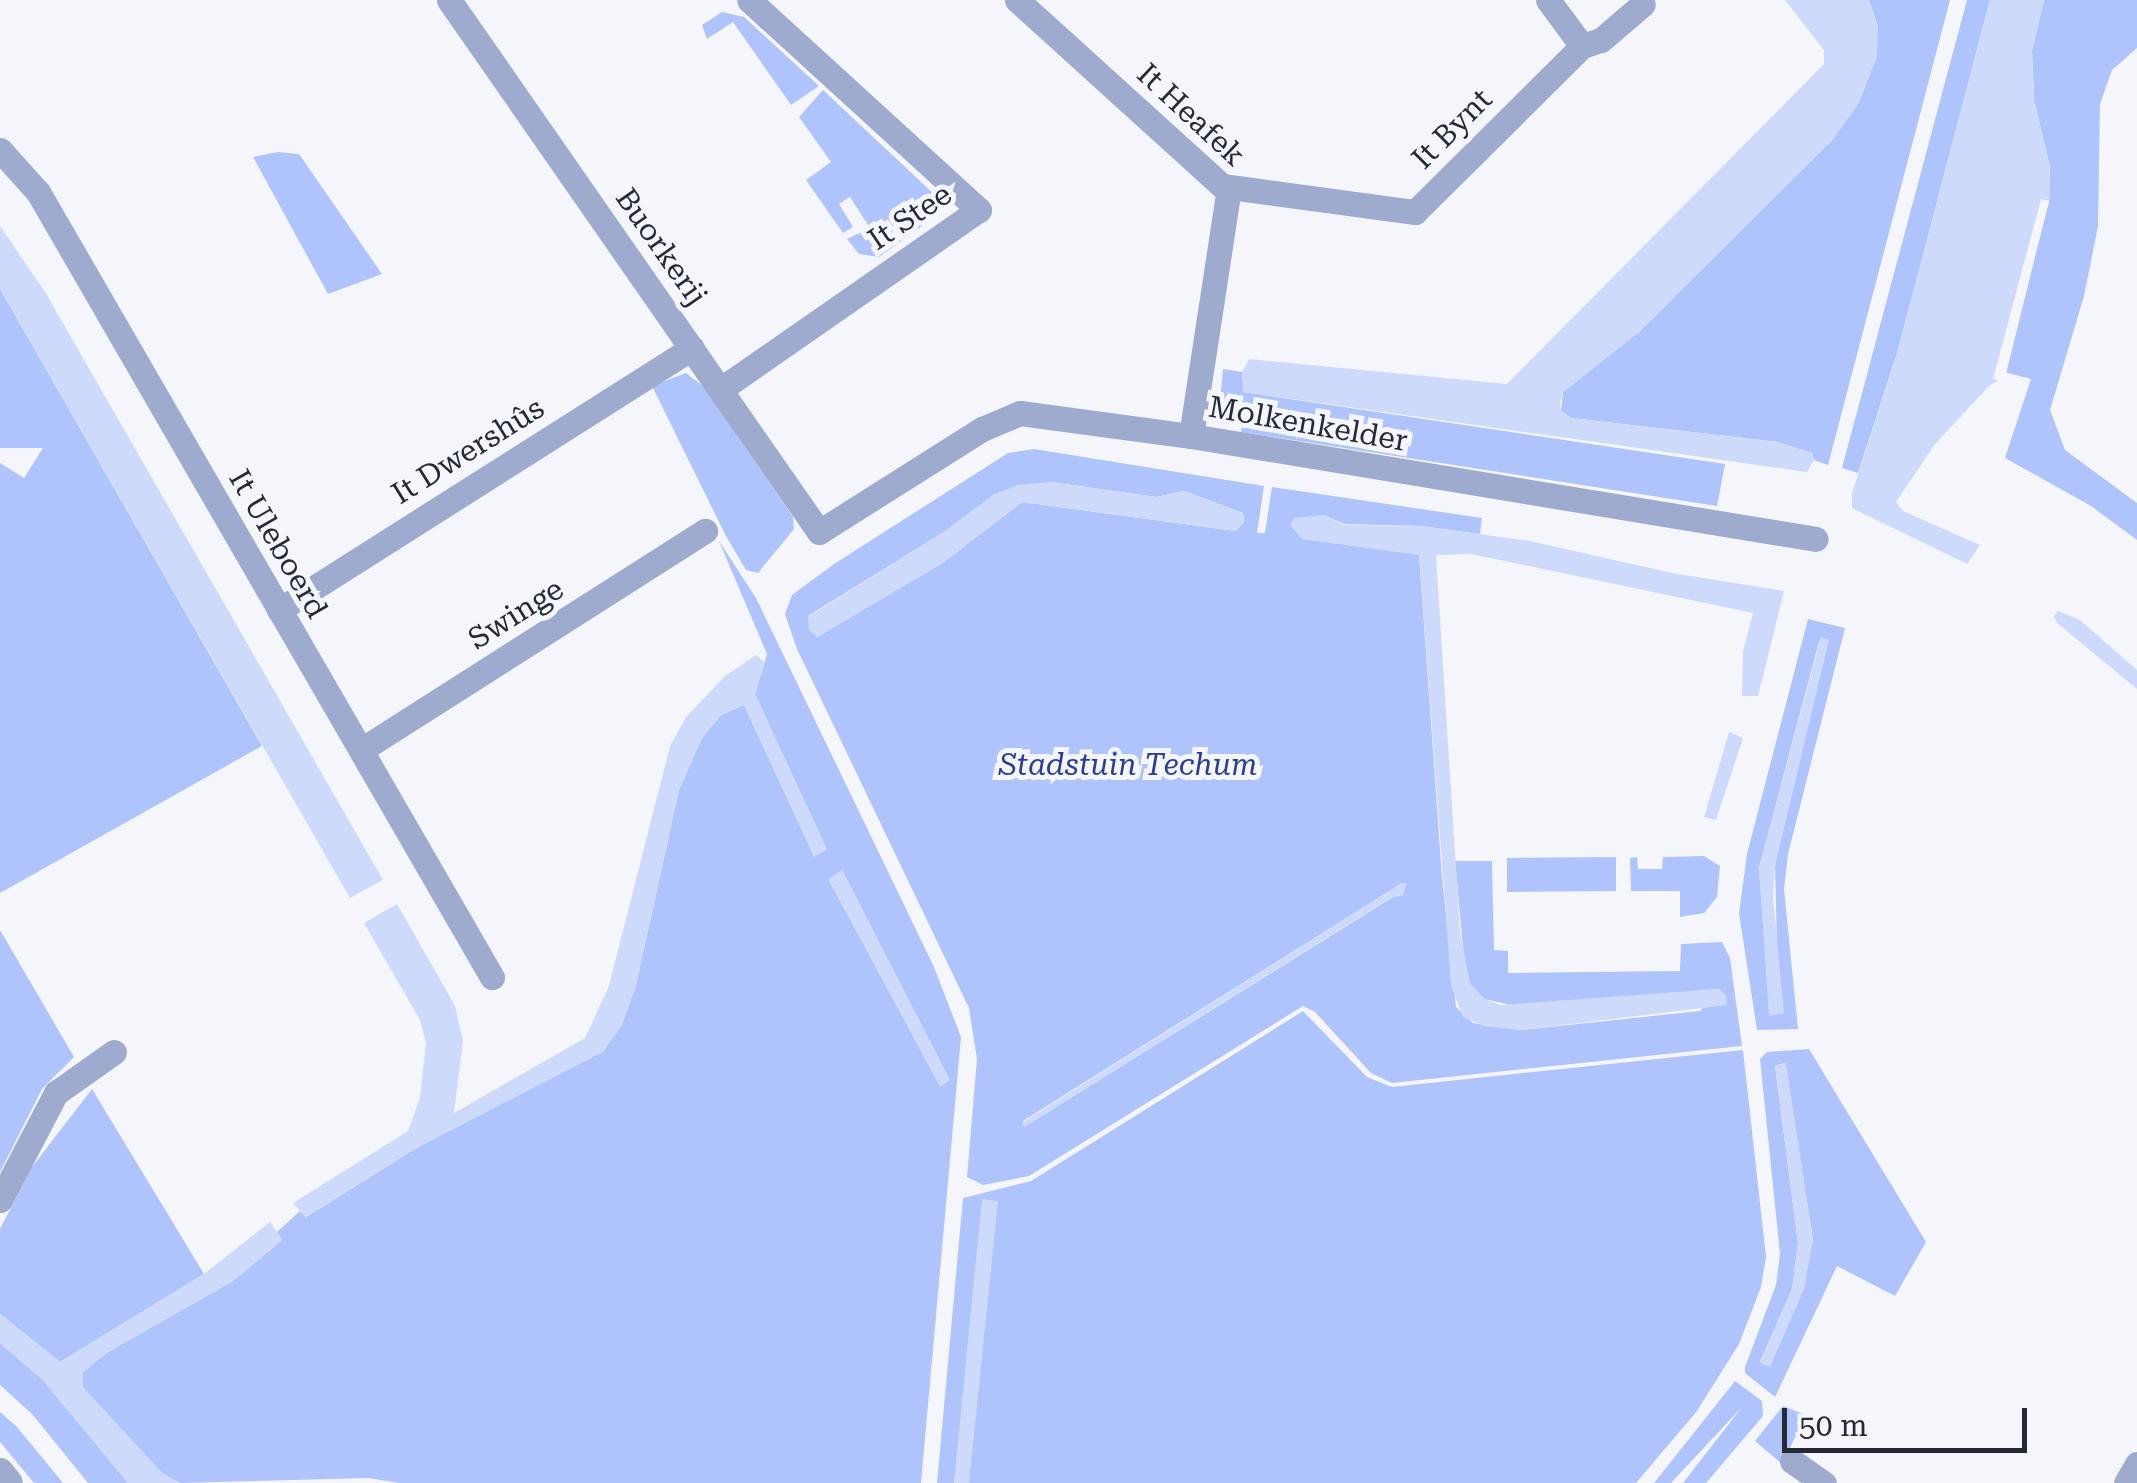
<!DOCTYPE html>
<html>
<head>
<meta charset="utf-8">
<style>
  body { margin:0 }
  #map { position:relative; width:2137px; height:1483px; overflow:hidden; background:#f4f6fc; font-family:"Roboto Serif",serif }
  div>[style] { position:absolute }
  .green>* { inset:0; background:#afc4fd }
  .water>* { inset:0; background:#cedafb }
  .pier>* { inset:0; background:#f4f6fc }
  .minor>* { height:25px; margin:-12.5px; padding:0 12.5px; transform-origin:12.5px; border-radius:12.5px; background:#9eabce }
  .tertiary>* { height:28px; margin:-14px; padding:0 14px; transform-origin:14px; border-radius:14px; background:#9eabce }
  span { translate:-50% -50%; white-space:nowrap; text-align:center; line-height:1.15; -webkit-text-stroke:10px #f4f6fc; paint-order:stroke }
  .street-label { font-size:30px; color:#262a35 }
  .park-label { font-size:30px; color:#293e97; font-style:italic }
  .scale { position:absolute; left:1782px; top:1408px; width:245px; height:45px; box-sizing:border-box; border:5px solid #262a35; border-top:0; padding-left:12px; font-size:30px; line-height:35px; white-space:nowrap; color:#262a35; -webkit-text-stroke:8px #f4f6fc; paint-order:stroke }
</style>
</head>
<body>
<div id="map">
  <div class="green">
    <div style="clip-path:polygon(1869px 0,1950px 0,1828px 465px,1814px 460px,1812px 453px,1778px 442px,1571px 418px,1561px 411px,1563px 392px,1640px 331px,1834px 138px,1878px 27px)"></div>
    <div style="clip-path:polygon(1967px 0,1990px 0,1898px 350px,1858px 473px,1842px 468px)"></div>
    <div style="clip-path:polygon(2044px 0,2137px 0,2137px 48px,2112px 70px,2100px 104px,2098px 226px,2084px 296px,2050px 410px,2065px 450px,2137px 503px,2137px 540px,2091px 506px,2005px 458px,2031px 379px,2004px 372px,2049px 202px,2050px 167px,2034px 100px,2032px 50px)"></div>
    <div style="clip-path:polygon(722px 12px,744px 17px,819px 86px,791px 105px,733px 22px,707px 39px,702px 25px)"></div>
    <div style="clip-path:polygon(823px 90px,936px 196px,933px 218px,879px 257px,859px 254px,847px 239px,870px 228px,850px 197px,839px 204px,853px 227px,843px 233px,806px 180px,831px 162px,799px 117px)"></div>
    <div style="clip-path:polygon(278px 152px,299px 154px,382px 274px,328px 294px,253px 157px)"></div>
    <div style="clip-path:polygon(0 289px,262px 746px,0 893px,0 463px,24px 478px,43px 448px,0 448px)"></div>
    <div style="clip-path:polygon(1223px 369px,1242px 372px,1244px 392px,1725px 464px,1717px 506px,1241px 432px,1242px 423px,1226px 420px,1219px 412px)"></div>
    <div style="clip-path:polygon(686px 373px,704px 387px,793px 517px,794px 529px,758px 573px,746px 570px,726px 536px,652px 386px)"></div>
    <div style="clip-path:polygon(evenodd,1034px 449px,1264px 486px,1257px 533px,1265px 533px,1272px 487px,1482px 518px,1480px 534px,1420px 526px,1344px 524px,1324px 515px,1302px 539px,1419px 554px,1442px 878px,1456px 1007px,1473px 1023px,1521px 1030px,1700px 1011px,1719px 989px,1516px 1006px,1484px 999px,1469px 983px,1465px 969px,1455px 861px,1492px 861px,1494px 950px,1508px 951px,1508px 973px,1680px 971px,1681px 944px,1722px 942px,1730px 958px,1742px 1046px,1392px 1083px,1371px 1073px,1315px 1012px,1303px 1006px,1029px 1176px,983px 1185px,967px 1177px,977px 1059px,969px 1008px,797px 649px,785px 614px,792px 595px,834px 564px,1008px 453px,1034px 449px,1051px 482px,1156px 497px,1184px 491px,1243px 513px,1244px 522px,1236px 531px,1022px 502px,944px 562px,817px 637px,808px 616px,944px 532px,995px 494px,1051px 482px,1034px 449px,1402px 883px,1403px 895px,1393px 897px,1024px 1127px,1023px 1121px,1402px 883px)"></div>
    <div style="clip-path:polygon(evenodd,719px 541px,756px 598px,934px 967px,961px 1037px,921px 1483px,399px 1483px,369px 1478px,180px 1483px,163px 1474px,82px 1387px,83px 1372px,108px 1352px,233px 1281px,282px 1240px,277px 1232px,300px 1211px,306px 1217px,418px 1147px,604px 1051px,635px 989px,679px 790px,702px 738px,721px 715px,744px 705px,814px 856px,826px 850px,755px 694px,767px 654px,719px 541px,842px 870px,949px 1079px,940px 1086px,829px 880px,842px 870px)"></div>
    <div style="clip-path:polygon(evenodd,1808px 619px,1845px 628px,1788px 854px,1784px 889px,1798px 1029px,1757px 1030px,1739px 913px,1747px 854px,1808px 619px,1820px 638px,1775px 866px,1777px 947px,1770px 1016px,1759px 868px,1820px 638px)"></div>
    <div style="clip-path:polygon(1704px 856px,1720px 866px,1717px 897px,1704px 913px,1680px 917px,1680px 891px,1631px 891px,1630px 858px,1637px 857px,1638px 869px,1662px 869px,1663px 857px)"></div>
    <div style="clip-path:polygon(1616px 857px,1616px 891px,1507px 892px,1507px 858px)"></div>
    <div style="clip-path:polygon(0 930px,74px 1057px,42px 1089px,0 1172px)"></div>
    <div style="clip-path:polygon(1303px 1011px,1367px 1077px,1392px 1087px,1743px 1050px,1766px 1257px,1761px 1287px,1739px 1344px,1697px 1411px,1636px 1483px,937px 1483px,963px 1198px,1031px 1181px)"></div>
    <div style="clip-path:polygon(evenodd,1809px 1049px,1926px 1242px,1895px 1296px,1837px 1266px,1775px 1397px,1745px 1373px,1745px 1367px,1776px 1285px,1780px 1254px,1760px 1059px,1767px 1052px,1809px 1049px,1785px 1063px,1813px 1240px,1769px 1366px,1760px 1362px,1792px 1289px,1798px 1243px,1775px 1066px,1785px 1063px)"></div>
    <div style="clip-path:polygon(92px 1089px,204px 1274px,60px 1362px,0 1314px,0 1229px,32px 1167px)"></div>
    <div style="clip-path:polygon(0 1343px,43px 1380px,128px 1483px,88px 1483px,32px 1414px,0 1385px)"></div>
    <div style="clip-path:polygon(1735px 1381px,1762px 1401px,1763px 1416px,1706px 1483px,1683px 1483px,1742px 1407px,1671px 1483px,1654px 1483px)"></div>
    <div style="clip-path:polygon(1783px 1406px,1806px 1415px,1782px 1464px,1755px 1441px)"></div>
    <div style="clip-path:polygon(0 1412px,17px 1427px,63px 1483px,34px 1483px,0 1442px)"></div>
  </div>
  <div class="water">
    <div style="clip-path:polygon(1785px 0,1869px 0,1878px 27px,1877px 57px,1859px 103px,1834px 138px,1640px 331px,1563px 392px,1560px 403px,1561px 411px,1571px 418px,1778px 442px,1812px 453px,1814px 460px,1807px 472px,1243px 392px,1242px 372px,1249px 359px,1507px 384px,1824px 64px,1824px 50px)"></div>
    <div style="clip-path:polygon(1990px 0,2044px 0,2032px 51px,2034px 100px,2050px 167px,2049px 198px,2000px 379px,1989px 386px,1935px 444px,1896px 502px,1903px 511px,1980px 545px,1967px 564px,1852px 508px,1852px 493px,1898px 350px)"></div>
    <div style="clip-path:polygon(0 226px,45px 292px,383px 880px,350px 898px,0 289px)"></div>
    <div style="clip-path:polygon(1051px 482px,1156px 497px,1184px 491px,1243px 513px,1244px 522px,1236px 531px,1022px 502px,944px 562px,817px 637px,809px 630px,808px 617px,944px 532px,995px 494px,1018px 485px)"></div>
    <div style="clip-path:polygon(1324px 515px,1344px 525px,1420px 526px,1530px 541px,1672px 573px,1784px 591px,1758px 696px,1742px 696px,1743px 651px,1753px 613px,1471px 554px,1436px 555px,1460px 932px,1470px 983px,1484px 999px,1501px 1005px,1719px 989px,1726px 995px,1727px 1005px,1521px 1030px,1484px 1026px,1463px 1017px,1451px 985px,1419px 555px,1302px 539px,1290px 525px,1294px 518px)"></div>
    <div style="clip-path:polygon(2058px 611px,2080px 620px,2137px 670px,2137px 689px,2057px 623px,2054px 616px)"></div>
    <div style="clip-path:polygon(1821px 637px,1829px 640px,1775px 866px,1773px 896px,1784px 1013px,1769px 1016px,1759px 868px)"></div>
    <div style="clip-path:polygon(756px 655px,764px 662px,755px 694px,827px 849px,814px 857px,744px 705px,721px 715px,702px 738px,679px 790px,635px 989px,622px 1025px,604px 1051px,418px 1147px,305px 1217px,293px 1203px,408px 1131px,420px 1098px,426px 1042px,420px 1020px,364px 923px,397px 904px,455px 1006px,463px 1041px,454px 1113px,585px 1038px,609px 986px,670px 746px,686px 717px,725px 676px)"></div>
    <div style="clip-path:polygon(1729px 732px,1743px 738px,1716px 820px,1704px 817px)"></div>
    <div style="clip-path:polygon(842px 870px,950px 1080px,940px 1087px,829px 879px)"></div>
    <div style="clip-path:polygon(1402px 883px,1407px 883px,1403px 895px,1392px 897px,1024px 1127px,1023px 1122px)"></div>
    <div style="clip-path:polygon(1786px 1063px,1813px 1240px,1804px 1289px,1770px 1367px,1760px 1363px,1792px 1289px,1798px 1243px,1775px 1066px)"></div>
    <div style="clip-path:polygon(982px 1199px,998px 1201px,969px 1483px,954px 1483px)"></div>
    <div style="clip-path:polygon(270px 1222px,282px 1240px,233px 1281px,108px 1352px,83px 1372px,83px 1387px,163px 1474px,180px 1483px,128px 1483px,43px 1380px,0 1343px,0 1314px,60px 1362px,204px 1274px)"></div>
  </div>
  <div class="pier">
    <div style="clip-path:polygon(2041px 199px,2049px 201px,2004px 382px,1993px 379px)"></div>
  </div>
  <div class="minor">
    <div style="left:449px;top:0;width:648px;rotate:55.18deg"></div>
    <div style="left:819px;top:532px;width:193px;rotate:-32.3deg"></div>
    <div style="left:982px;top:429px;width:41px;rotate:-22.8deg"></div>
    <div style="left:1020px;top:413px;width:173px;rotate:7.7deg"></div>
    <div style="left:1191px;top:436px;width:633px;rotate:9.36deg"></div>
    <div style="left:1017px;top:0;width:277px;rotate:42.2deg"></div>
    <div style="left:1222px;top:186px;width:195px;rotate:7.7deg"></div>
    <div style="left:1415px;top:212px;width:235px;rotate:-44.8deg"></div>
    <div style="left:1582px;top:46px;width:57px;rotate:-126.5deg"></div>
    <div style="left:1582px;top:46px;width:20px;rotate:-18deg"></div>
    <div style="left:1601px;top:40px;width:55px;rotate:-40.6deg"></div>
    <div style="left:0;top:150px;width:57px;rotate:47.9deg"></div>
    <div style="left:38px;top:192px;width:907px;rotate:59.96deg"></div>
    <div style="left:721px;top:389px;width:314px;rotate:-34.8deg"></div>
    <div style="left:979px;top:210px;width:311px;rotate:-137.6deg"></div>
    <div style="left:1191px;top:436px;width:250px;rotate:-81.3deg"></div>
    <div style="left:279px;top:610px;width:489px;rotate:-32.4deg"></div>
    <div style="left:361px;top:750px;width:408px;rotate:-32.5deg"></div>
    <div style="left:0;top:1200px;width:121px;rotate:-62.4deg"></div>
    <div style="left:56px;top:1093px;width:71px;rotate:-35.3deg"></div>
    <div style="left:1792px;top:1461px;width:39px;rotate:35deg"></div>
    <div style="left:2126px;top:1483px;width:22px;rotate:-60deg"></div>
  </div>
  <div class="tertiary">
    <div style="left:0;top:1472px;width:14px;rotate:51deg"></div>
  </div>
  <div class="street-label">
    <span style="left:1191px;top:115px;rotate:43deg">It Heafek</span>
    <span style="left:1452px;top:129px;rotate:-45deg">It Bynt</span>
    <span style="left:910px;top:217px;rotate:-34deg">It Stee</span>
    <span style="left:661px;top:247px;rotate:55deg">Buorkerij</span>
    <span style="left:1308px;top:424px;rotate:10deg">Molkenkelder</span>
    <span style="left:468px;top:451px;rotate:-32deg">It Dwershûs</span>
    <span style="left:278px;top:544px;rotate:60deg">It Uleboerd</span>
    <span style="left:516px;top:614px;rotate:-32deg">Swinge</span>
  </div>
  <div class="park-label">
    <span style="left:1128px;top:765px">Stadstuin Techum</span>
  </div>
  <div class="scale">50 m</div>
</div>
</body>
</html>
